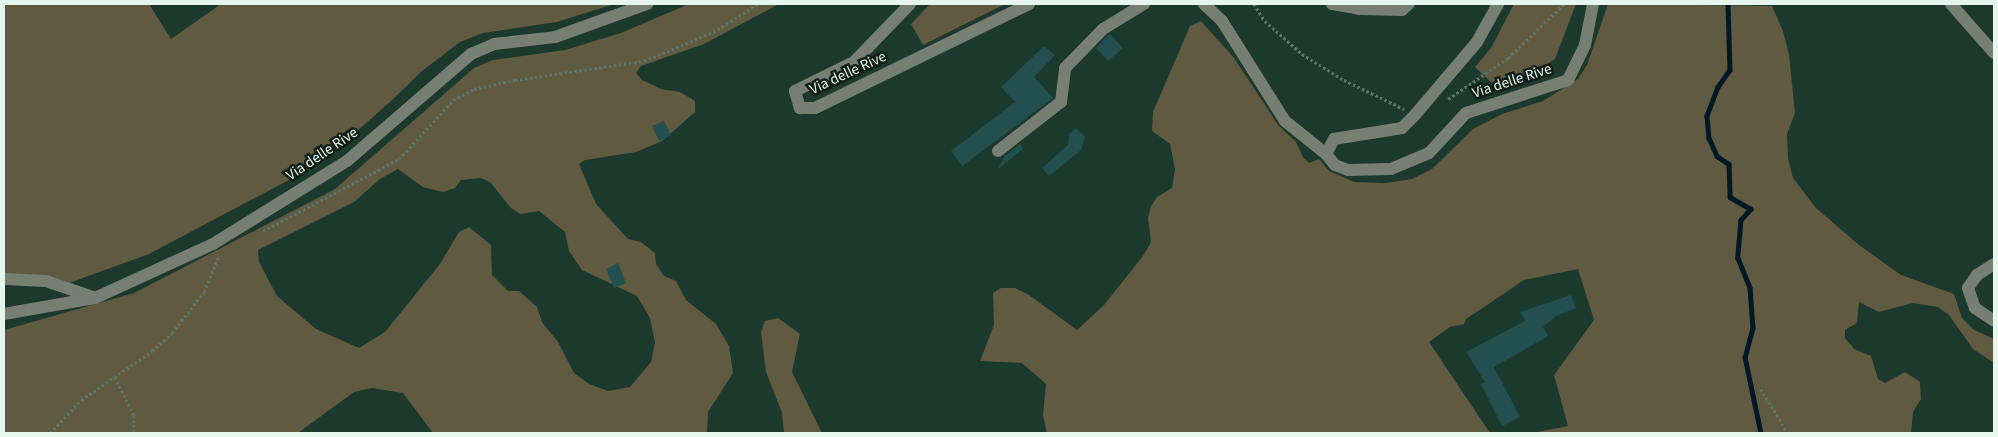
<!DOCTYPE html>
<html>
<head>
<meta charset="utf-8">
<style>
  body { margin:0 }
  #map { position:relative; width:1998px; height:437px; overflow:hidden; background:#1c392d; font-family:"Source Sans 3",sans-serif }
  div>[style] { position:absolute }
  .green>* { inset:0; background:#605a41 }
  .stream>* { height:4.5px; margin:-2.25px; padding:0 2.25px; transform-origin:2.25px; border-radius:2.25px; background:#021925 }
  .building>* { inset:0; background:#234f51 }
  .path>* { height:2.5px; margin-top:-1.25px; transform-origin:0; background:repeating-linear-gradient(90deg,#5d766b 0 2.5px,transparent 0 5px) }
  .minor>* { height:12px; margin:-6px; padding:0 6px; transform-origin:6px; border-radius:6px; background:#777e72 }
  span { translate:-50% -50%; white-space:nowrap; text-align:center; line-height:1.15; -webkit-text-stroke:5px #111e18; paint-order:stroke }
  .street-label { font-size:15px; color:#e5f6ee }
  .frame { position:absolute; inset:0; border:5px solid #e5f6ee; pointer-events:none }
</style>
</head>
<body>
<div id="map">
  <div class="green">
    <div style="clip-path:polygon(4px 4px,149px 4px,171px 39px,221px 4px,614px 4px,557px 22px,483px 33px,460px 42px,422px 71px,390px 102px,319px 164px,149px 254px,58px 287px,4px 279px)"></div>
    <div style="clip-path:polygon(evenodd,689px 4px,779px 4px,704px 44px,641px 66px,636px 73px,642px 80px,661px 89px,680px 92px,695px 101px,695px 112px,662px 141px,636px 152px,585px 160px,579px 164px,596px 204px,628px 239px,641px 242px,655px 253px,656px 264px,664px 276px,676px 281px,686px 300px,716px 324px,729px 346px,733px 373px,708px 412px,707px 433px,433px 433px,403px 393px,372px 388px,354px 392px,298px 433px,4px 433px,4px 330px,134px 293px,335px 189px,474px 68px,493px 60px,565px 50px,621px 33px,689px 4px,398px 169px,423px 187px,443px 192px,455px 188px,461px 180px,481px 178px,490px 182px,511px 208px,520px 214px,539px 211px,565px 232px,569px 251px,582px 270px,637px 296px,650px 318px,655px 343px,651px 362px,630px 387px,608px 391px,589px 384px,574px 373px,558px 342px,542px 322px,537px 307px,519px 291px,508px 291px,492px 275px,491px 245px,469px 227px,459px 232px,440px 264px,385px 332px,359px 348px,316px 329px,277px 296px,259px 262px,258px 250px,354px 202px,380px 179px,398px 169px)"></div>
    <div style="clip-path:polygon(930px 4px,1005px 4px,923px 45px,911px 24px)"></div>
    <div style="clip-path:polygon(1514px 4px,1576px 4px,1555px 59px,1531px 74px,1495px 86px,1475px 67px,1491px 48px)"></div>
    <div style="clip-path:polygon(1608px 4px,1772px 6px,1783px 31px,1789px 55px,1795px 113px,1787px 134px,1788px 159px,1793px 178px,1816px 208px,1859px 245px,1901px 275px,1954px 294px,1962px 318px,1974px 330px,1994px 339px,1994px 363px,1973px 349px,1949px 315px,1938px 307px,1913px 303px,1879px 312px,1859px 302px,1857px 323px,1845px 330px,1845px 338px,1854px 349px,1871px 356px,1878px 379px,1885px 383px,1905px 372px,1920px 382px,1921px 399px,1913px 412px,1911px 433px,1532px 433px,1568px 426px,1554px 375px,1594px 320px,1578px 269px,1524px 280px,1466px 319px,1464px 324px,1450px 327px,1429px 342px,1490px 433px,1047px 433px,1043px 415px,1046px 384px,1022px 363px,980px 361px,994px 325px,993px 293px,1001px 288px,1015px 288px,1029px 295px,1077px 330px,1104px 305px,1143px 256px,1151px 242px,1148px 218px,1151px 206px,1157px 197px,1172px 188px,1175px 169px,1170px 144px,1152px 131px,1153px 112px,1190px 26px,1201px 21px,1234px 58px,1278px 125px,1296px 142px,1303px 157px,1309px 163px,1319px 159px,1329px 171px,1354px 182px,1386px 183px,1412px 179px,1432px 169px,1473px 129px,1502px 114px,1543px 101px,1578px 79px,1587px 65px)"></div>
    <div style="clip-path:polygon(778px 318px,800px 334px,792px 372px,822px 433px,784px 433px,782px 413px,766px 372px,761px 332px,765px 321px)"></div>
  </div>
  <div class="stream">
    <div style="left:1728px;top:4px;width:66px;rotate:88.3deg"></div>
    <div style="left:1730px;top:70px;width:21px;rotate:125deg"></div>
    <div style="left:1718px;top:87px;width:31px;rotate:111deg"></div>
    <div style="left:1707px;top:116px;width:22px;rotate:85deg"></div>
    <div style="left:1709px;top:138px;width:20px;rotate:66deg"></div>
    <div style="left:1717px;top:156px;width:14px;rotate:34deg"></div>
    <div style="left:1729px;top:164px;width:33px;rotate:88deg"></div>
    <div style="left:1730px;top:197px;width:24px;rotate:30deg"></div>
    <div style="left:1751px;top:209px;width:15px;rotate:132deg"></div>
    <div style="left:1741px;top:220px;width:38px;rotate:95deg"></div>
    <div style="left:1738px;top:258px;width:32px;rotate:68deg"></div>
    <div style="left:1750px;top:288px;width:40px;rotate:85.7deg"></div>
    <div style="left:1753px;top:328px;width:30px;rotate:105deg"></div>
    <div style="left:1745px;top:357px;width:78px;rotate:78.1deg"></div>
  </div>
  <div class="building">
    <div style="clip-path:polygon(1110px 34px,1123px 48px,1108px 61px,1096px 48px)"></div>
    <div style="clip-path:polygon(1044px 46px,1055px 55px,1034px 77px,1053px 98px,962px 166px,951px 151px,1015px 102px,1001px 87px)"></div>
    <div style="clip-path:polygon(664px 121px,671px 135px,659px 141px,652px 126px)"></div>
    <div style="clip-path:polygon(1076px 128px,1085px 137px,1081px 150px,1049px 176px,1042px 168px,1068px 145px,1069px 134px)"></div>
    <div style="clip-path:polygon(1020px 144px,1023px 149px,998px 169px,1004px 157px)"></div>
    <div style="clip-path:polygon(618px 263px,626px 283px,614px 288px,606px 269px)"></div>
    <div style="clip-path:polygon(1571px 295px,1576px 308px,1556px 316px,1543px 327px,1548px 336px,1494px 367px,1520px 417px,1502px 426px,1481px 384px,1485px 382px,1466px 352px,1525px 321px,1520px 312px)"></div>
  </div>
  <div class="path">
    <div style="left:1254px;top:4px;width:20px;rotate:57deg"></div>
    <div style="left:1265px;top:21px;width:50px;rotate:41.7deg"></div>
    <div style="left:1302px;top:54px;width:49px;rotate:31.8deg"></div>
    <div style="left:1344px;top:80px;width:67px;rotate:25.8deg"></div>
    <div style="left:1448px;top:99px;width:73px;rotate:-34.3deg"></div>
    <div style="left:1508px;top:58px;width:78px;rotate:-44deg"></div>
    <div style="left:263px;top:231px;width:154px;rotate:-27.9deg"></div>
    <div style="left:399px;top:159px;width:80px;rotate:-47.5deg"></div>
    <div style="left:453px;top:100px;width:24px;rotate:-28deg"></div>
    <div style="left:474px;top:89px;width:42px;rotate:-12.4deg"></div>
    <div style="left:515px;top:80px;width:130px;rotate:-8.4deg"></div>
    <div style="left:644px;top:61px;width:75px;rotate:-22.8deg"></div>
    <div style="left:713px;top:32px;width:53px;rotate:-31.9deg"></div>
    <div style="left:115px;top:377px;width:42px;rotate:63.4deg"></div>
    <div style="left:134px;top:415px;width:18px;rotate:90deg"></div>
    <div style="left:1761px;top:389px;width:52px;rotate:58.5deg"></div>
    <div style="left:50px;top:433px;width:45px;rotate:-46.8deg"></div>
    <div style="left:81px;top:400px;width:86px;rotate:-34.6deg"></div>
    <div style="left:152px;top:351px;width:27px;rotate:-42deg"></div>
    <div style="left:172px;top:333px;width:52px;rotate:-52deg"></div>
    <div style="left:204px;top:292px;width:40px;rotate:-68deg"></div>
  </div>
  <div class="minor">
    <div style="left:910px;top:4px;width:81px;rotate:134deg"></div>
    <div style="left:854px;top:62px;width:66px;rotate:153.8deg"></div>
    <div style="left:795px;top:91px;width:18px;rotate:74deg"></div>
    <div style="left:800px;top:108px;width:15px"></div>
    <div style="left:815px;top:108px;width:238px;rotate:-25.9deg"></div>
    <div style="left:1204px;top:4px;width:25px;rotate:43deg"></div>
    <div style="left:1222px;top:21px;width:118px;rotate:57.8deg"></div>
    <div style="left:1285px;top:121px;width:53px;rotate:38.8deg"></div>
    <div style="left:1332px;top:4px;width:27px;rotate:10deg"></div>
    <div style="left:1359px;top:9px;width:43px;rotate:1.3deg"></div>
    <div style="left:1402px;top:10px;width:9px;rotate:-41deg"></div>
    <div style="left:1498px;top:4px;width:43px;rotate:118.9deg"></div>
    <div style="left:1477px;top:42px;width:97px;rotate:130.4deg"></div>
    <div style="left:1414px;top:116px;width:17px;rotate:135deg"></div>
    <div style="left:1402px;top:128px;width:69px;rotate:170.8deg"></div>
    <div style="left:1334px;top:139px;width:17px;rotate:118deg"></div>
    <div style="left:1326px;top:154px;width:14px;rotate:51deg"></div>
    <div style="left:1335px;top:165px;width:14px;rotate:21deg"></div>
    <div style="left:1348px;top:170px;width:43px;rotate:-1.3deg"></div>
    <div style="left:1391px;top:169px;width:41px;rotate:-22.8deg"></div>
    <div style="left:1429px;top:153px;width:54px;rotate:-47.2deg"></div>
    <div style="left:1466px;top:113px;width:107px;rotate:-17.9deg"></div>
    <div style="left:1568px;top:80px;width:39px;rotate:-64deg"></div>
    <div style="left:1585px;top:45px;width:42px;rotate:-79deg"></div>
    <div style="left:1951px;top:4px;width:65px;rotate:48.7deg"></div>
    <div style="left:998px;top:151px;width:80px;rotate:-37.9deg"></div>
    <div style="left:1061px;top:102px;width:34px;rotate:-83deg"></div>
    <div style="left:1065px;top:68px;width:54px;rotate:-45.7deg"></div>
    <div style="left:1103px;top:29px;width:48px;rotate:-31.4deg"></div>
    <div style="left:1994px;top:264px;width:20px;rotate:147deg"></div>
    <div style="left:1977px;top:275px;width:16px;rotate:125deg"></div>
    <div style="left:1968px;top:288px;width:21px;rotate:71deg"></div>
    <div style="left:1975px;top:308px;width:23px;rotate:34deg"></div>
    <div style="left:4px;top:279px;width:42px;rotate:2.7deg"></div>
    <div style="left:46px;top:281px;width:50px;rotate:18.8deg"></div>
    <div style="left:4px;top:314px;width:92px;rotate:-10deg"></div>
    <div style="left:95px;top:298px;width:130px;rotate:-24.6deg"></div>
    <div style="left:213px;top:244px;width:158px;rotate:-31.8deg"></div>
    <div style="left:347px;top:161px;width:164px;rotate:-40.8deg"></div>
    <div style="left:471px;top:54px;width:25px;rotate:-23deg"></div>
    <div style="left:494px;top:44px;width:61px;rotate:-6.5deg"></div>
    <div style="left:555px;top:37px;width:98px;rotate:-19.7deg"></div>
  </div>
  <div class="street-label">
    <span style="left:848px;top:73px;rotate:-25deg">Via delle Rive</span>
    <span style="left:1512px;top:81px;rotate:-18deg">Via delle Rive</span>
    <span style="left:322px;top:154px;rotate:-34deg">Via delle Rive</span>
  </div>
  <div class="frame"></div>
</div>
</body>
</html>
